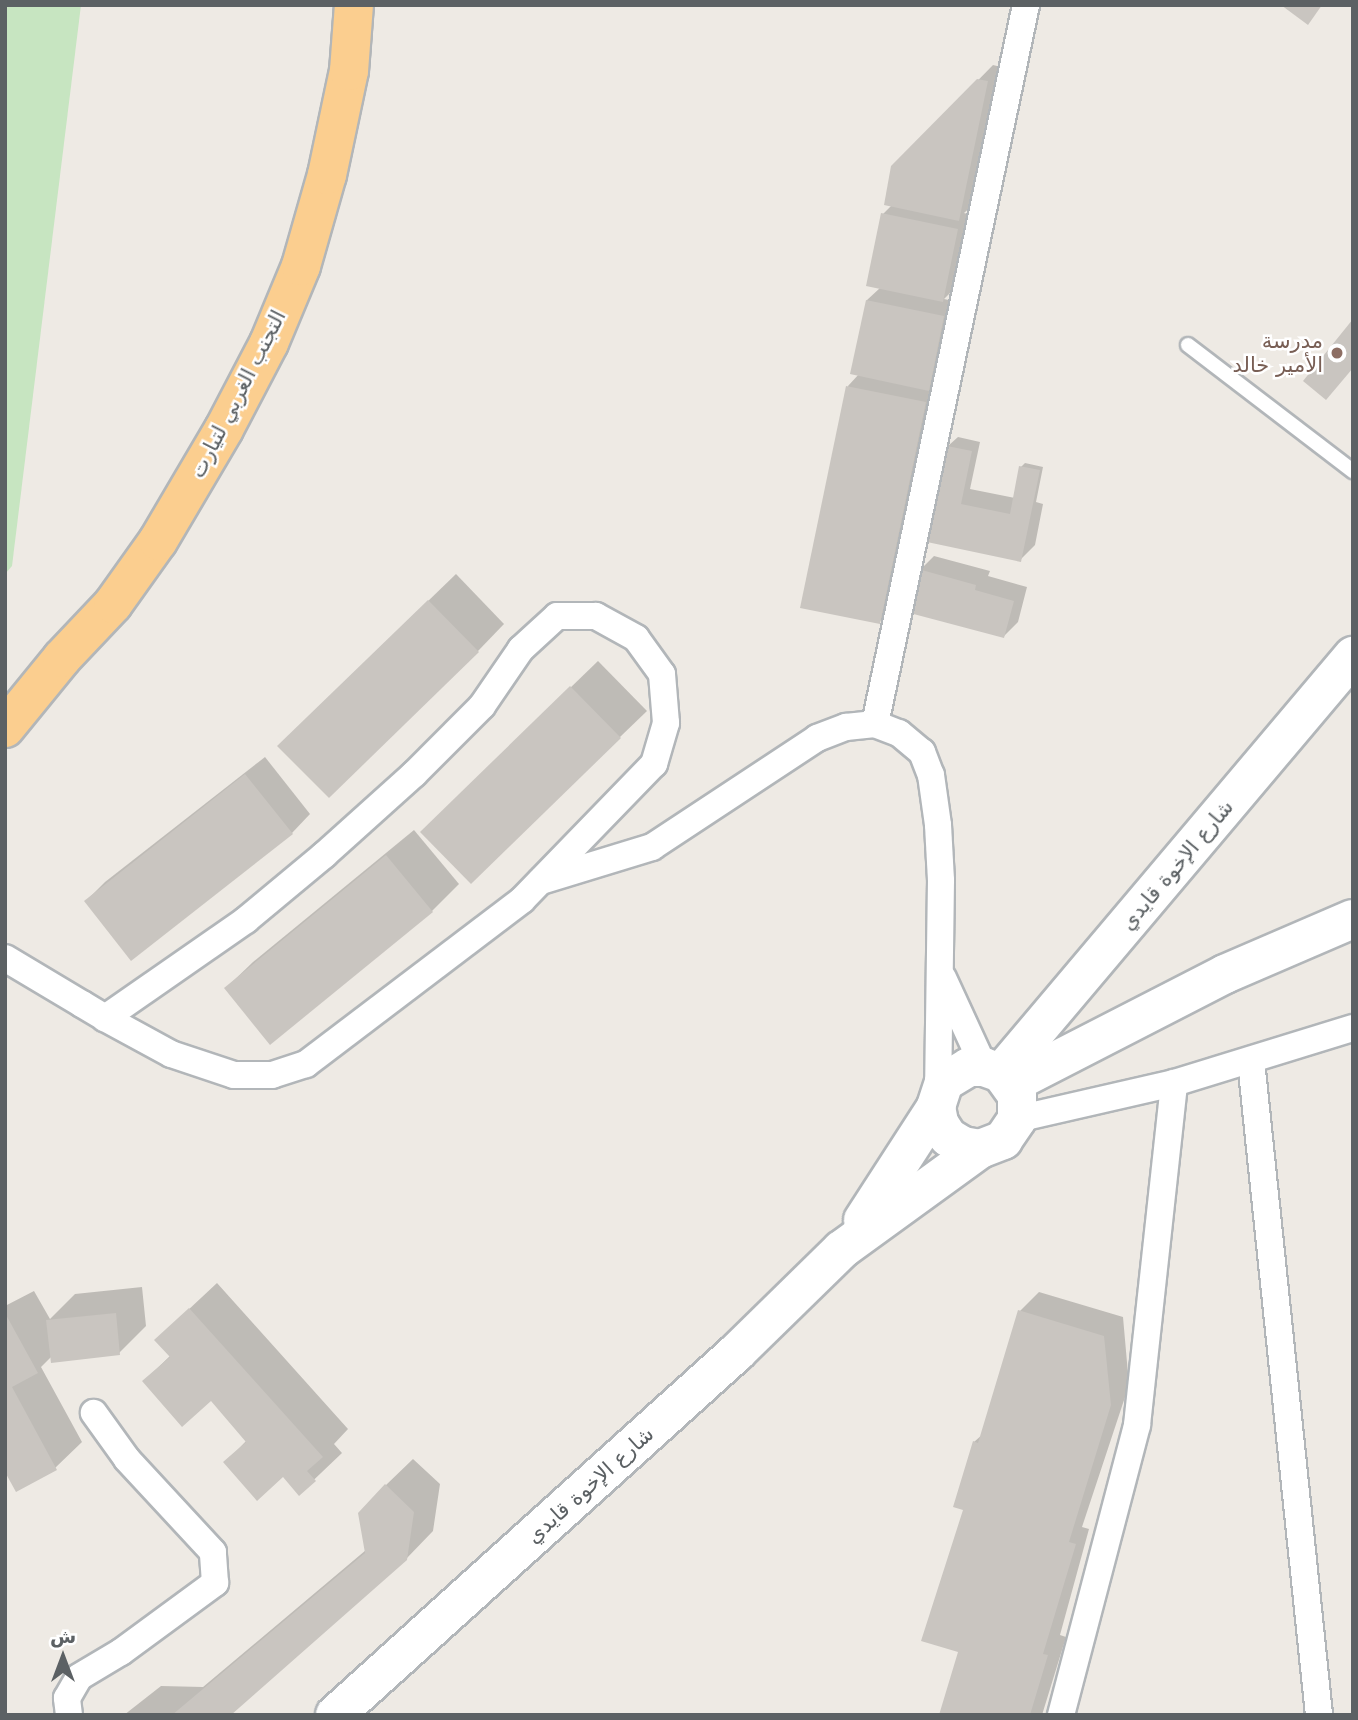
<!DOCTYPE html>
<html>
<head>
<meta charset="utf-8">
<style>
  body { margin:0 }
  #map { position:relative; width:1358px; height:1720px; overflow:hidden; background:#eeeae4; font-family:"DejaVu Sans",Vazirmatn,sans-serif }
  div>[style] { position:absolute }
  .green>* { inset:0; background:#c7e5c1 }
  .shadow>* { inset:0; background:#0003 }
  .building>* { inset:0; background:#c9c5c0 }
  .roads { filter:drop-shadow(2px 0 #b2b6b9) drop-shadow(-2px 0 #b2b6b9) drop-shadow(0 2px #b2b6b9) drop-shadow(0 -2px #b2b6b9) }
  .lane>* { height:14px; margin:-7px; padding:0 7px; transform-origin:7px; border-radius:7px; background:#fff }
  .street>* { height:26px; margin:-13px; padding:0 13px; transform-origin:13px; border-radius:13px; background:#fff }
  .secondary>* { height:38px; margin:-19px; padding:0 19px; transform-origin:19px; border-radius:19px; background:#fff }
  .highway>* { height:38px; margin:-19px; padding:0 19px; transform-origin:19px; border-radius:19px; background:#fbce8f }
  .dots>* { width:19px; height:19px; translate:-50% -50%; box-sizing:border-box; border:4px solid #fff; border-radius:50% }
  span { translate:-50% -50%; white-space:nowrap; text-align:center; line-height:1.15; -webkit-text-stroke:5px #fff; paint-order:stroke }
  .education-label { font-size:21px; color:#785e54 }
  .right { translate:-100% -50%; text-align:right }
  .street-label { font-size:21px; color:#5c6164 }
  .frame { position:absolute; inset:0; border:7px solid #5c6164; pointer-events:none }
  .north { position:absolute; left:28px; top:1622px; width:70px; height:70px; -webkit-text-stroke:5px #fff; paint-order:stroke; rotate:0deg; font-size:19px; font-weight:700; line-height:28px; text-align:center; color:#5c6164 }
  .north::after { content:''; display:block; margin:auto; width:24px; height:32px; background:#5c6164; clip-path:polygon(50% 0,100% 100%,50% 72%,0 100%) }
</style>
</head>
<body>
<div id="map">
  <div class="green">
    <div style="clip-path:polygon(5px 5px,81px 5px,12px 566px,5px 574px)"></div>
  </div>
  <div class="shadow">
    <div style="clip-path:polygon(993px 65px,1001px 67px,973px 205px,964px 213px,971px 215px,957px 286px,944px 299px,958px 302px,898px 603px,879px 622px,848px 386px,859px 374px,867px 300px,880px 288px,883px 214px,892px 205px,893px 167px)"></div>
    <div style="clip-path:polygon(958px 437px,980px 442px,970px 489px,1015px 498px,1021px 467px,1025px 463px,1043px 467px,1036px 502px,1043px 504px,1035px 545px,1020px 560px,929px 541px,948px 446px)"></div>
    <div style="clip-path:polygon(934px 556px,990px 571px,988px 576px,1027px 587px,1018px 622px,1004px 636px,920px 570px)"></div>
    <div style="clip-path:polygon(456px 574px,504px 624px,478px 651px,306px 719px)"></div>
    <div style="clip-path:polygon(598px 661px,647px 711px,620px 737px,449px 805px)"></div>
    <div style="clip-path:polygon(265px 757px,310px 814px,292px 833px,86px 901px,105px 882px)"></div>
    <div style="clip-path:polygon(414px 830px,459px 884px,432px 911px,270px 1042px,226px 988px,253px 962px)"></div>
    <div style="clip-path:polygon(217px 1283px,348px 1429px,334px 1444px,342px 1453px,300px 1493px,283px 1475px,226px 1462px,247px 1440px,211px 1399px,144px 1381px,171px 1355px,156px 1340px)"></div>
    <div style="clip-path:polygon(142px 1287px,146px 1326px,119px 1353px,52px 1356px,41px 1367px,82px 1442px,55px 1468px,5px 1469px,5px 1306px,34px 1291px,50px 1319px,75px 1294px)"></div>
    <div style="clip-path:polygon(1039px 1292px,1123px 1317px,1129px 1385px,1082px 1527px,1089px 1529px,1060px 1635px,1066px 1637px,1042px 1715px,941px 1715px,960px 1651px,965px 1509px,974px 1442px,983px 1434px,1020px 1311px)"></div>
    <div style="clip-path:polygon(413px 1459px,440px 1484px,433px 1531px,406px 1559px,228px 1715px,124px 1715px,161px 1686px,203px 1687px,366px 1550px,386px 1485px)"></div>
  </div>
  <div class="building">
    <div style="clip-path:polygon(1281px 5px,1322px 5px,1308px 25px)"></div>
    <div style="clip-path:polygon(977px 79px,988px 81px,959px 221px,884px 205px,891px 166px)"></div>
    <div style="clip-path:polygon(881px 213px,958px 229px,943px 302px,866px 286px)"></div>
    <div style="clip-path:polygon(866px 300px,944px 316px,929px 391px,850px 374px)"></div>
    <div style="clip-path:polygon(1353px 319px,1353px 368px,1326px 400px,1303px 381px)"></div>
    <div style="clip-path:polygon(846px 386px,926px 402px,880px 624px,800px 608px)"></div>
    <div style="clip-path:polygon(947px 446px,972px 451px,961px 504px,1010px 514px,1019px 466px,1040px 470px,1021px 562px,927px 542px)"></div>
    <div style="clip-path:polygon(918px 569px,976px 585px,975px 590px,1014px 601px,1004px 638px,906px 612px)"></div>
    <div style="clip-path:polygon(428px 600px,479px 652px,329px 798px,277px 746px)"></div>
    <div style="clip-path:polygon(570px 686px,621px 738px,471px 884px,420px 832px)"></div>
    <div style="clip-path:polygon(245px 774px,293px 834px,131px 961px,84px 901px)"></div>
    <div style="clip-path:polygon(386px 855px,433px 912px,270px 1045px,224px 988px)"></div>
    <div style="clip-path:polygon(189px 1308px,323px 1457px,307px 1471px,316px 1481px,299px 1496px,283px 1477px,257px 1501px,223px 1462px,246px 1442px,211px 1401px,182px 1427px,142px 1381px,170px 1357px,154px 1340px)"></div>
    <div style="clip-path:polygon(1018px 1310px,1104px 1336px,1111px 1405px,1069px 1542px,1076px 1544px,1043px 1654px,1048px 1655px,1030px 1715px,939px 1715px,958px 1652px,921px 1641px,963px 1510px,953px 1507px,973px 1441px,978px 1443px)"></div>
    <div style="clip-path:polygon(5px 1313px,38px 1373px,12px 1387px,57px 1470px,16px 1492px,5px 1472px)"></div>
    <div style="clip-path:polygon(116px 1313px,120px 1355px,51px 1363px,46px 1320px)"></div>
    <div style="clip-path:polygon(385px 1484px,414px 1512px,407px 1560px,231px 1715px,172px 1715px,365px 1553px,358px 1513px)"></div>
  </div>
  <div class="roads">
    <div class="lane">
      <div style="left:1188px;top:345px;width:208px;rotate:37.4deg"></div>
    </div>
    <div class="street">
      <div style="left:875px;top:724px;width:735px;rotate:-78.14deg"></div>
      <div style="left:541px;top:881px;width:116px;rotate:-17deg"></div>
      <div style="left:652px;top:847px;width:198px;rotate:-33.4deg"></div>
      <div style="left:817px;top:738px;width:31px;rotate:-21deg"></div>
      <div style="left:846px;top:727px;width:29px;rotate:-6deg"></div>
      <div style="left:875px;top:724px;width:26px;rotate:21deg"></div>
      <div style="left:899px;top:733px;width:30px;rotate:40deg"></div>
      <div style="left:922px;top:752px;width:25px;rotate:69deg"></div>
      <div style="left:931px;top:775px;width:50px;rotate:82deg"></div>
      <div style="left:938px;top:825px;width:55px;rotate:86.9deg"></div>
      <div style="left:941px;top:880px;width:216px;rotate:90.8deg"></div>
      <div style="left:5px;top:958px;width:90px;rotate:30.9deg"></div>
      <div style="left:82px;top:1004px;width:27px;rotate:31deg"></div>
      <div style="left:105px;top:1018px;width:75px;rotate:28.6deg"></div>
      <div style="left:171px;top:1054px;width:66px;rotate:18.4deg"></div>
      <div style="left:234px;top:1075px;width:38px"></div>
      <div style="left:272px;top:1075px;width:36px;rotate:-18deg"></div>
      <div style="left:306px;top:1064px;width:271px;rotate:-37.2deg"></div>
      <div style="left:522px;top:900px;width:190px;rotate:-45.9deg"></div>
      <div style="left:654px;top:764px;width:43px;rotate:-73.7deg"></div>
      <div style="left:666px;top:723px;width:49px;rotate:-94.7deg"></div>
      <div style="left:662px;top:674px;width:44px;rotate:-125.8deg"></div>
      <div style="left:636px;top:638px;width:46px;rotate:-151.2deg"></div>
      <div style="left:596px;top:616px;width:39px;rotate:180deg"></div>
      <div style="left:557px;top:616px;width:49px;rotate:137.5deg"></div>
      <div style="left:521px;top:649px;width:69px;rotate:124.4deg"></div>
      <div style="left:482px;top:706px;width:96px;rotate:135deg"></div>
      <div style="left:414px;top:774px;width:121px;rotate:138deg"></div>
      <div style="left:324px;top:855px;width:102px;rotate:140.2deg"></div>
      <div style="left:246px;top:920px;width:172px;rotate:145.2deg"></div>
      <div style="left:943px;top:978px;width:98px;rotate:65.3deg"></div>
      <div style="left:1251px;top:1061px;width:658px;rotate:84.06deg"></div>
      <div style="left:1017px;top:1119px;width:161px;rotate:-12.9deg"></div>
      <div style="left:1174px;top:1083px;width:187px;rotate:-17.1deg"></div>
      <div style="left:69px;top:1715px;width:17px;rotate:-97deg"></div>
      <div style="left:67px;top:1698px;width:24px;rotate:-60deg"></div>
      <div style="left:79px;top:1677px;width:49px;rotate:-30.8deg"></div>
      <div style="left:121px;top:1652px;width:117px;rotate:-36.3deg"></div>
      <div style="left:215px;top:1583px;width:31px;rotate:-94deg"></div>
      <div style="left:213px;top:1552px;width:127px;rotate:-132.8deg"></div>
      <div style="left:127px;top:1459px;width:57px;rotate:-125.7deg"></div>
      <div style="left:1061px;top:1715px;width:300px;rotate:-75.3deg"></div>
      <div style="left:1137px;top:1425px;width:344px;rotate:-83.8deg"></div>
    </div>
    <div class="secondary">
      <div style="left:1001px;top:1073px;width:546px;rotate:-49.83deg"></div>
      <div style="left:1011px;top:1084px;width:241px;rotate:-27.2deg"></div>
      <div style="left:1225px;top:974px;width:139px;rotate:-23.3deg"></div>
      <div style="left:863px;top:1220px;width:135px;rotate:-57.1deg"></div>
      <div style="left:335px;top:1715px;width:542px;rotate:-42.08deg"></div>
      <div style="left:737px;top:1352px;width:146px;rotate:-44.4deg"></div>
      <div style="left:841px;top:1250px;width:172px;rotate:-36deg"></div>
      <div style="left:980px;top:1149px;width:25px;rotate:-21deg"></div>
      <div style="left:1003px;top:1140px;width:25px;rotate:-56deg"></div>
      <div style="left:1017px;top:1119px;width:24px;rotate:-90deg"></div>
      <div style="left:1017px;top:1095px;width:27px;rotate:-126deg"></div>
      <div style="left:1001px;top:1073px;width:18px;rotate:-161deg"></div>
      <div style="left:984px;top:1067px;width:15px;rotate:180deg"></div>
      <div style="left:969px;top:1067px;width:29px;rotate:149deg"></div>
      <div style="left:944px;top:1082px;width:26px;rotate:108deg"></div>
      <div style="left:936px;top:1107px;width:16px;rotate:79deg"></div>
      <div style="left:939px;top:1123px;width:17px;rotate:57deg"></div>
      <div style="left:948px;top:1137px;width:17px;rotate:31deg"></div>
      <div style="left:963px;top:1146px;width:17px;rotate:10deg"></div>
    </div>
    <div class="highway">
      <div style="left:5px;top:728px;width:90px;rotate:-50.8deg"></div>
      <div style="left:62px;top:658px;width:74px;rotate:-46.6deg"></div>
      <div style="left:113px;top:604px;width:77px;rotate:-54.5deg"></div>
      <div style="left:158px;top:541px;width:130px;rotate:-59.5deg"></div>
      <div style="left:224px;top:429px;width:97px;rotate:-62.4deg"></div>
      <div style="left:269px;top:343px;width:83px;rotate:-67.4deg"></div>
      <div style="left:301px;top:266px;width:95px;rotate:-74.1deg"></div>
      <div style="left:327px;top:175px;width:106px;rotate:-78.1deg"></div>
      <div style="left:349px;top:71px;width:66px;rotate:-85.7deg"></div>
    </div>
  </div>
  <div class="dots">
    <div style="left:1337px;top:353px;background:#8d6e63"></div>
  </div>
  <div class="education-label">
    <span class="right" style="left:1323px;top:353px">مدرسة<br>الأمير خالد</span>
  </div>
  <div class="street-label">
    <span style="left:238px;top:394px;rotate:-63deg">التجنب الغربي لتيارت</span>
    <span style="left:1177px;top:865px;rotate:-50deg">شارع الإخوة قايدي</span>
    <span style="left:590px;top:1485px;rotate:-42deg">شارع الإخوة قايدي</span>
  </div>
  <div class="frame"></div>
  <div class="north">ش</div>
</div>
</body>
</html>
